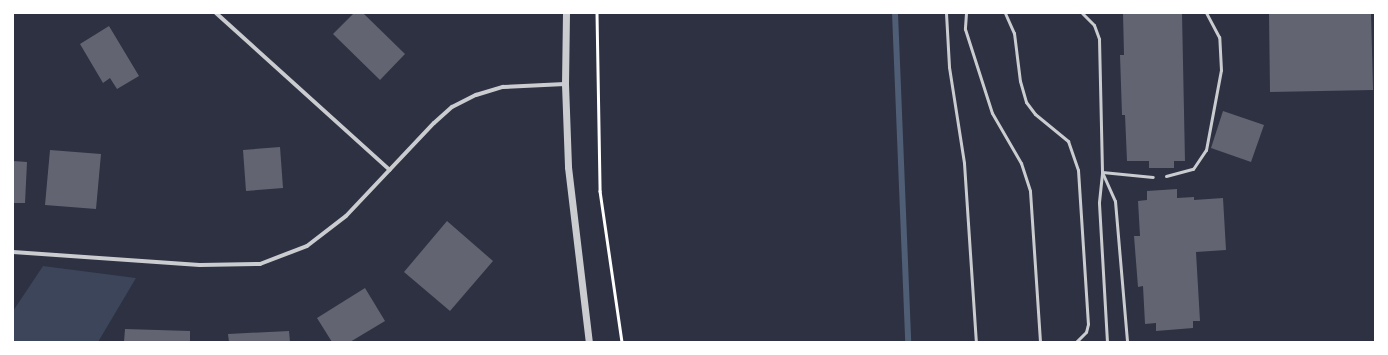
<!DOCTYPE html>
<html>
<head>
<meta charset="utf-8">
<style>
  body { margin:0 }
  #map { position:relative; width:1388px; height:355px; overflow:hidden; background:#2d3142; font-family:Merriweather,serif }
  div>[style] { position:absolute }
  .green>* { inset:0; background:#3c4559 }
  .stream>* { height:6px; margin:-3px; padding:0 3px; transform-origin:3px; border-radius:3px; background:#4f5d75 }
  .building>* { inset:0; background:#626471 }
  .path>* { height:2.5px; margin:-1.25px; padding:0 1.25px; transform-origin:1.25px; border-radius:1.25px; background:#fff }
  .service>* { height:3px; margin:-1.5px; padding:0 1.5px; transform-origin:1.5px; border-radius:1.5px; background:#caccd0 }
  .minor>* { height:4px; margin:-2px; padding:0 2px; transform-origin:2px; border-radius:2px; background:#caccd0 }
  .tertiary>* { height:7px; margin:-3.5px; padding:0 3.5px; transform-origin:3.5px; border-radius:3.5px; background:#caccd0 }
  span { translate:-50% -50%; white-space:nowrap; text-align:center; line-height:1.15; -webkit-text-stroke:3px #fff; paint-order:stroke }
  .frame { position:absolute; inset:0; border:14px solid #fff; pointer-events:none }
</style>
</head>
<body>
<div id="map">
  <div class="green">
    <div style="clip-path:polygon(43px 266px,136px 278px,98px 342px,13px 342px,13px 311px)"></div>
  </div>
  <div class="stream">
    <div style="left:895px;top:13px;width:329px;rotate:87.7deg"></div>
  </div>
  <div class="building">
    <div style="clip-path:polygon(354px 13px,363px 13px,405px 54px,380px 80px,333px 34px)"></div>
    <div style="clip-path:polygon(1123px 13px,1182px 13px,1185px 161px,1174px 161px,1174px 168px,1149px 168px,1149px 161px,1127px 161px,1125px 115px,1122px 115px,1120px 55px,1124px 55px)"></div>
    <div style="clip-path:polygon(1269px 13px,1371px 13px,1373px 90px,1270px 92px)"></div>
    <div style="clip-path:polygon(109px 26px,139px 76px,117px 89px,110px 78px,103px 83px,80px 44px)"></div>
    <div style="clip-path:polygon(1223px 111px,1264px 125px,1251px 162px,1211px 148px)"></div>
    <div style="clip-path:polygon(280px 147px,283px 188px,246px 191px,243px 150px)"></div>
    <div style="clip-path:polygon(50px 150px,101px 154px,96px 209px,45px 205px)"></div>
    <div style="clip-path:polygon(13px 161px,27px 162px,25px 203px,13px 203px)"></div>
    <div style="clip-path:polygon(1177px 189px,1177px 198px,1194px 197px,1194px 200px,1223px 198px,1226px 250px,1196px 252px,1200px 321px,1193px 321px,1193px 328px,1156px 331px,1156px 323px,1145px 324px,1143px 286px,1138px 287px,1134px 236px,1140px 236px,1138px 201px,1147px 200px,1147px 191px)"></div>
    <div style="clip-path:polygon(447px 221px,493px 261px,450px 311px,404px 272px)"></div>
    <div style="clip-path:polygon(365px 288px,385px 321px,350px 342px,332px 342px,317px 318px)"></div>
    <div style="clip-path:polygon(125px 329px,190px 331px,190px 342px,124px 342px)"></div>
    <div style="clip-path:polygon(289px 331px,290px 342px,229px 342px,228px 334px)"></div>
  </div>
  <div class="path">
    <div style="left:597px;top:13px;width:178px;rotate:89deg"></div>
    <div style="left:600px;top:191px;width:153px;rotate:81.7deg"></div>
  </div>
  <div class="service">
    <div style="left:946px;top:13px;width:54px;rotate:86.8deg"></div>
    <div style="left:949px;top:67px;width:97px;rotate:81.1deg"></div>
    <div style="left:964px;top:163px;width:179px;rotate:86.2deg"></div>
    <div style="left:966px;top:13px;width:16px;rotate:94deg"></div>
    <div style="left:965px;top:29px;width:88px;rotate:72.2deg"></div>
    <div style="left:992px;top:113px;width:58px;rotate:59.9deg"></div>
    <div style="left:1021px;top:163px;width:29px;rotate:72deg"></div>
    <div style="left:1030px;top:191px;width:151px;rotate:86.2deg"></div>
    <div style="left:1005px;top:13px;width:22px;rotate:66deg"></div>
    <div style="left:1014px;top:33px;width:48px;rotate:82.9deg"></div>
    <div style="left:1020px;top:81px;width:22px;rotate:74deg"></div>
    <div style="left:1026px;top:102px;width:15px;rotate:53deg"></div>
    <div style="left:1035px;top:114px;width:43px;rotate:39.3deg"></div>
    <div style="left:1068px;top:141px;width:31px;rotate:71deg"></div>
    <div style="left:1078px;top:170px;width:154px;rotate:86.3deg"></div>
    <div style="left:1088px;top:324px;width:8px;rotate:104deg"></div>
    <div style="left:1086px;top:332px;width:14px;rotate:135deg"></div>
    <div style="left:1082px;top:13px;width:17px;rotate:45deg"></div>
    <div style="left:1094px;top:25px;width:15px;rotate:70deg"></div>
    <div style="left:1099px;top:39px;width:133px;rotate:88.7deg"></div>
    <div style="left:1102px;top:172px;width:32px;rotate:66deg"></div>
    <div style="left:1115px;top:201px;width:142px;rotate:85.1deg"></div>
    <div style="left:1166px;top:176px;width:28px;rotate:-15deg"></div>
    <div style="left:1193px;top:169px;width:23px;rotate:-56deg"></div>
    <div style="left:1206px;top:150px;width:81px;rotate:-79.4deg"></div>
    <div style="left:1221px;top:70px;width:33px;rotate:-93deg"></div>
    <div style="left:1219px;top:37px;width:27px;rotate:-118deg"></div>
    <div style="left:1107px;top:342px;width:140px;rotate:-93.3deg"></div>
    <div style="left:1099px;top:202px;width:30px;rotate:-84deg"></div>
    <div style="left:1102px;top:172px;width:51px;rotate:5.6deg"></div>
  </div>
  <div class="minor">
    <div style="left:216px;top:13px;width:234px;rotate:42.1deg"></div>
    <div style="left:13px;top:252px;width:187px;rotate:4deg"></div>
    <div style="left:200px;top:265px;width:60px;rotate:-1deg"></div>
    <div style="left:260px;top:264px;width:50px;rotate:-21deg"></div>
    <div style="left:307px;top:246px;width:49px;rotate:-37.6deg"></div>
    <div style="left:346px;top:216px;width:128px;rotate:-46.6deg"></div>
    <div style="left:434px;top:123px;width:24px;rotate:-42deg"></div>
    <div style="left:452px;top:107px;width:27px;rotate:-27deg"></div>
    <div style="left:476px;top:95px;width:28px;rotate:-17deg"></div>
    <div style="left:503px;top:87px;width:62px;rotate:-2.8deg"></div>
  </div>
  <div class="tertiary">
    <div style="left:566px;top:13px;width:71px;rotate:90.8deg"></div>
    <div style="left:565px;top:84px;width:83px;rotate:87.9deg"></div>
    <div style="left:568px;top:167px;width:176px;rotate:83.2deg"></div>
  </div>
  <div class="frame"></div>
</div>
</body>
</html>
